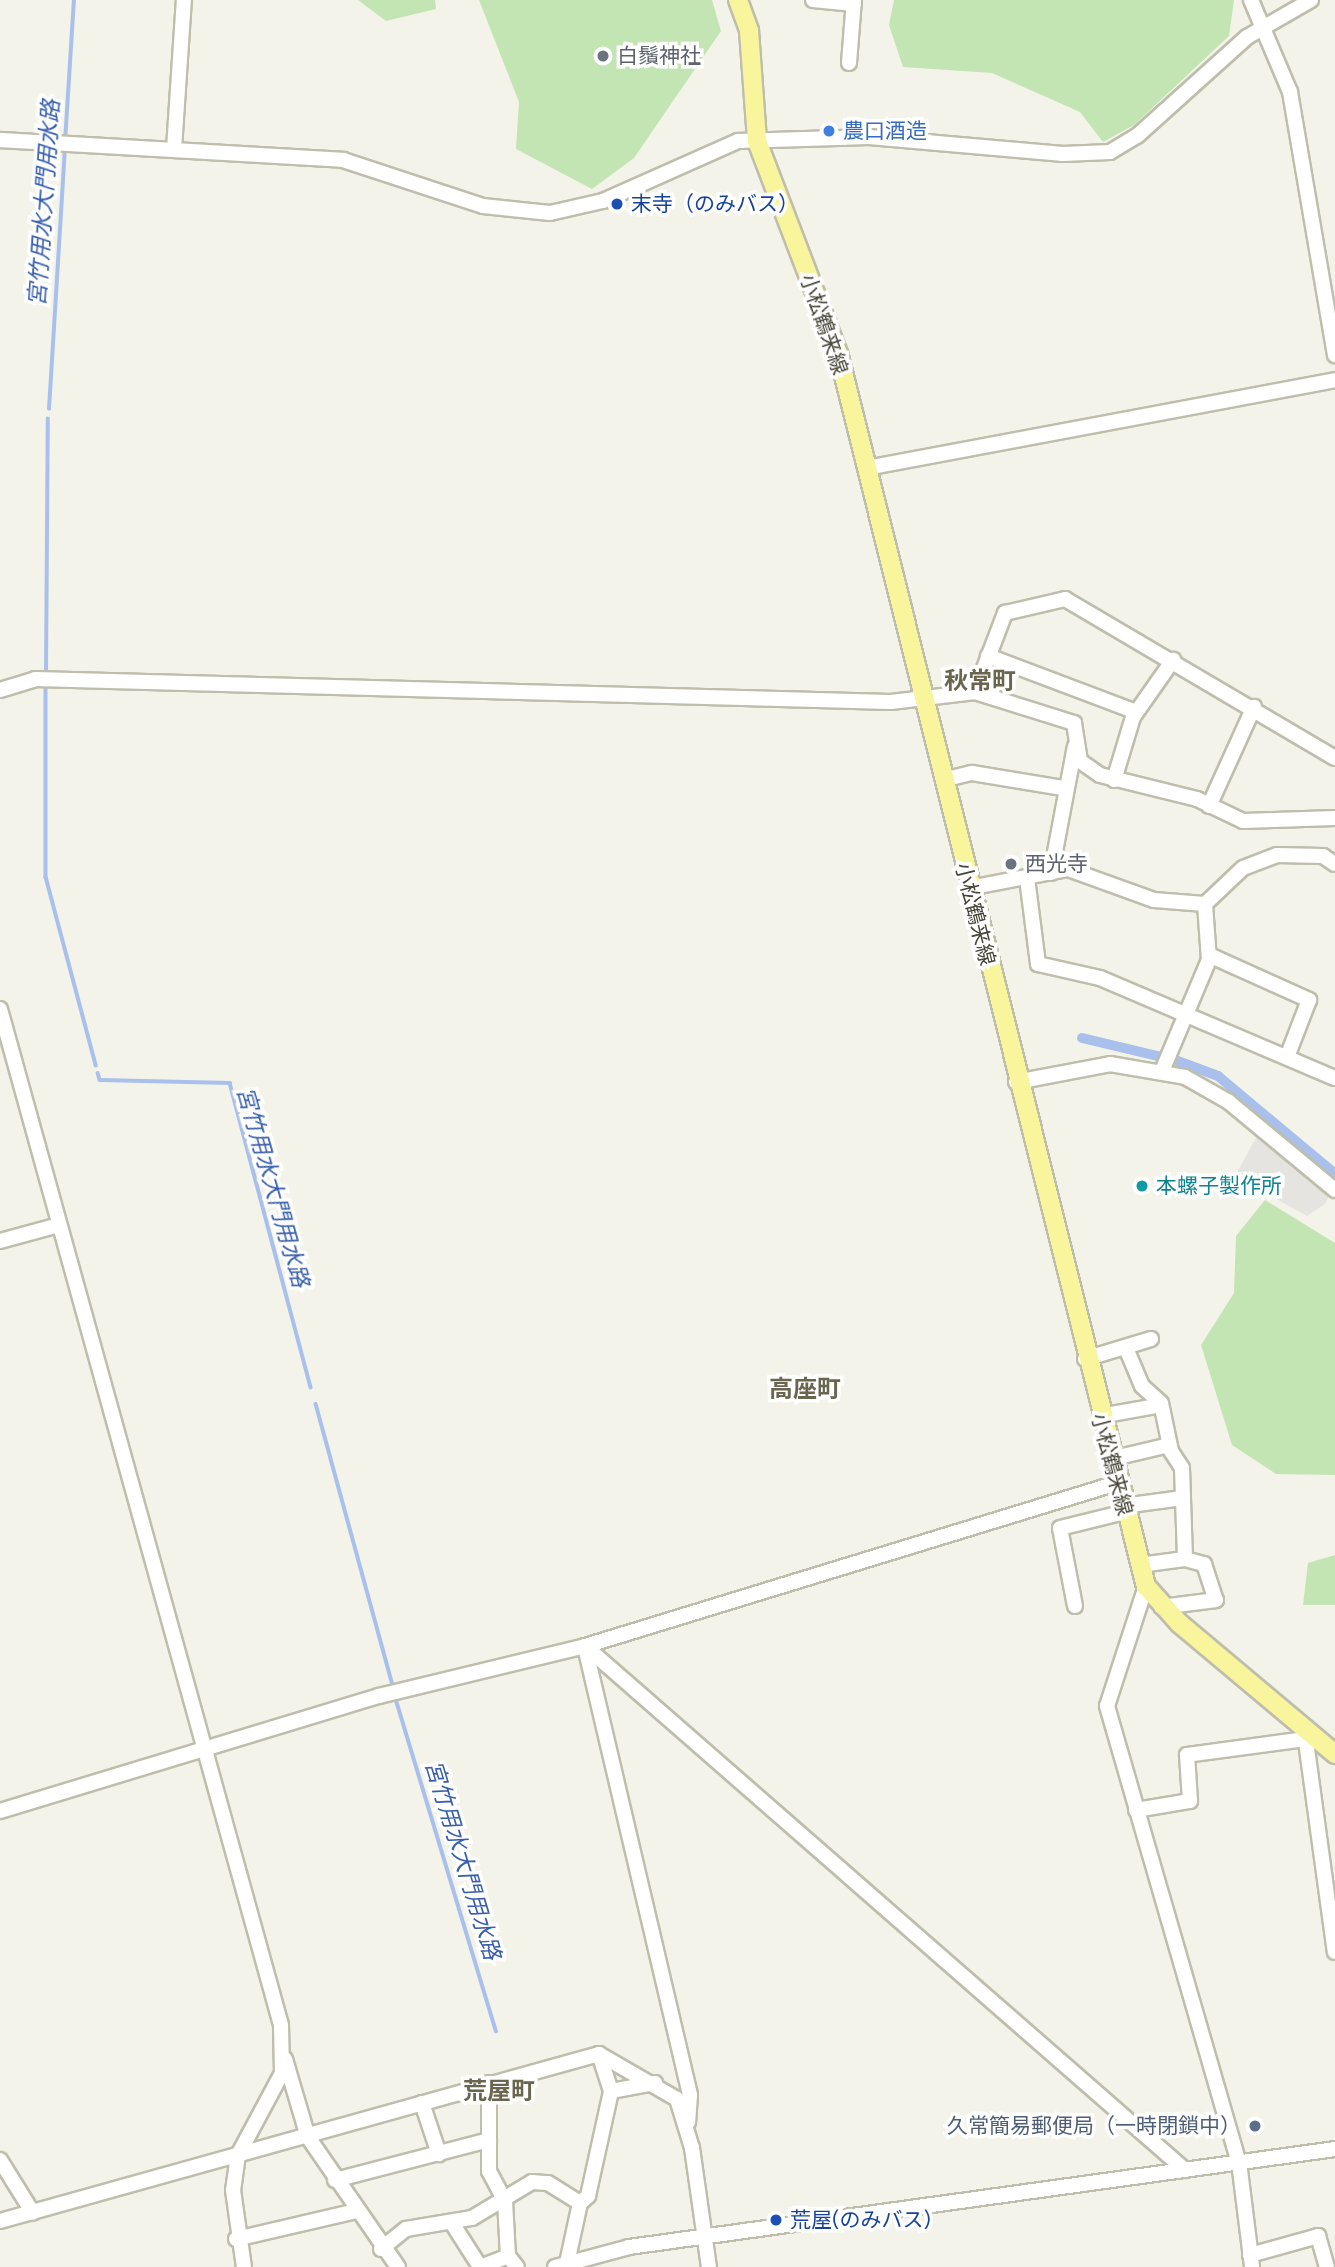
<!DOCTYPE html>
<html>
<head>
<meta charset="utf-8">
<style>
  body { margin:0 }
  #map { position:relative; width:1335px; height:2267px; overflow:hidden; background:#f3f3e9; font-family:Figtree,"Noto Sans JP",sans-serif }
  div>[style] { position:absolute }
  .green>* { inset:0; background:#c3e5b4 }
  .parking>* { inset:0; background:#e5e4e0 }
  .stream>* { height:3.5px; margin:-1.75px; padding:0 1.75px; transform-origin:1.75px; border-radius:1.75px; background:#a9c0ed }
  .canal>* { height:10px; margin:-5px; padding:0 5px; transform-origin:5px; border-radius:5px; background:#a9c0ed }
  .roads { filter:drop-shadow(2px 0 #bfbdac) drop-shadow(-2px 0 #bfbdac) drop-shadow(0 2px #bfbdac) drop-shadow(0 -2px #bfbdac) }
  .minor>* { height:14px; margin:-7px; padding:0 7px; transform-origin:7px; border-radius:7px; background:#fff }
  .major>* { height:18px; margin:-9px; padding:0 9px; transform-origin:9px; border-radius:9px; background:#f9f59d }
  .dots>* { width:19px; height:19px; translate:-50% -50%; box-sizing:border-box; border:4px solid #fff; border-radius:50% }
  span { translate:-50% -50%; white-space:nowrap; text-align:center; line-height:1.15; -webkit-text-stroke:7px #fff; paint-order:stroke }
  .worship-label { font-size:21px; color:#5b616d }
  .left { translate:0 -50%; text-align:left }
  .shop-label { font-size:21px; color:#366cbe }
  .transit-label { font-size:21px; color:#164399 }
  .street-label { font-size:21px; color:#474538 }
  .culture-label { font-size:21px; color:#0d838f }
  .service-label { font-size:21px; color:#4e5e75 }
  .right { translate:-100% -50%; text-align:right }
  .water-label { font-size:23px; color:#365ead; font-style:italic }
  .quarter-label { font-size:24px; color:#69654f; font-weight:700 }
</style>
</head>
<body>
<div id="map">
  <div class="green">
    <div style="clip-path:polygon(358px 0,435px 0,436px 9px,386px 21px)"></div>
    <div style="clip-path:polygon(479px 0,712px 0,721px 31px,634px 158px,592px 189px,516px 149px,519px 102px)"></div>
    <div style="clip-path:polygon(894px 0,1234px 0,1229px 36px,1134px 125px,1103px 142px,1080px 112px,992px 73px,903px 67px,889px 25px)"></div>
    <div style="clip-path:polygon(1265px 1200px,1335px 1243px,1335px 1475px,1276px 1474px,1232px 1445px,1201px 1345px,1234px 1293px,1236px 1236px)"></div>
    <div style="clip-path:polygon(1335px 1555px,1335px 1605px,1303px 1605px,1308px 1563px)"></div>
  </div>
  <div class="parking">
    <div style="clip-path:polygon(1258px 1134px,1330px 1194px,1325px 1204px,1307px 1216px,1235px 1176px)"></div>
  </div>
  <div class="stream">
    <div style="left:65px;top:142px;width:142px;rotate:-86.4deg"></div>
    <div style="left:49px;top:409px;width:260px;rotate:-86.5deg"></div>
    <div style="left:46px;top:674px;width:255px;rotate:-89.6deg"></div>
    <div style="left:46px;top:685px;width:192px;rotate:90deg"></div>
    <div style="left:46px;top:877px;width:195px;rotate:75.1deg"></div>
    <div style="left:98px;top:1073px;width:7px;rotate:74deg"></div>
    <div style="left:100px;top:1080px;width:130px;rotate:1.3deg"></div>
    <div style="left:230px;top:1083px;width:315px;rotate:75.1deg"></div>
    <div style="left:316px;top:1404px;width:292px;rotate:74.7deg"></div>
    <div style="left:396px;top:1699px;width:347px;rotate:73.2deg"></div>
  </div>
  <div class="canal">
    <div style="left:1082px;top:1038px;width:82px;rotate:13.4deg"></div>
    <div style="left:1175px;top:1060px;width:46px;rotate:20.4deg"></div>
    <div style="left:1218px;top:1076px;width:153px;rotate:39.9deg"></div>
  </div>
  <div class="roads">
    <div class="minor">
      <div style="left:813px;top:0;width:41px;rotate:5.6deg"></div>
      <div style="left:1251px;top:0;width:100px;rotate:67deg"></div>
      <div style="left:1290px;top:92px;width:267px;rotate:80.3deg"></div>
      <div style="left:849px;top:63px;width:63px;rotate:-85.5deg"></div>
      <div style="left:0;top:140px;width:344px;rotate:3.3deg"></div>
      <div style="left:343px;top:160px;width:147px;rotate:18.2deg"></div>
      <div style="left:483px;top:206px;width:67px;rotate:6deg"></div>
      <div style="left:550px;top:213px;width:54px;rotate:-12.8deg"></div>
      <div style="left:603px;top:201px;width:148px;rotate:-24deg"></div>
      <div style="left:738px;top:141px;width:131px;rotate:-1.7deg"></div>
      <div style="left:869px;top:137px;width:195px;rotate:5deg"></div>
      <div style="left:1063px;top:154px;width:47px;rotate:-2.4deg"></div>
      <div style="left:1110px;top:152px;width:31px;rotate:-31deg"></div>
      <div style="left:1137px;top:136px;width:148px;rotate:-42deg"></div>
      <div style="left:1247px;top:37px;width:74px;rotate:-30deg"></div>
      <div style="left:174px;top:149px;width:149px;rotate:-86.2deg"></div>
      <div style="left:866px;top:468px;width:477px;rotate:-10.6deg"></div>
      <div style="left:988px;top:656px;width:158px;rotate:20.7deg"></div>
      <div style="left:0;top:690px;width:37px;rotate:-17deg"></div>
      <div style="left:35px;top:679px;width:856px;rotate:1.54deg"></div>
      <div style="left:891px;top:702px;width:85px;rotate:-6.8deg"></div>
      <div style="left:975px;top:692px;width:104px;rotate:17.4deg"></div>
      <div style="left:1074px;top:723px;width:38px;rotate:81deg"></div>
      <div style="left:1080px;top:761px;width:24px;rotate:35deg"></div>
      <div style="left:1100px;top:775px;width:100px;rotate:13.9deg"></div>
      <div style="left:1197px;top:799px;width:51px;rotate:25.6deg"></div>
      <div style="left:1243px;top:821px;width:92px;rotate:-1.9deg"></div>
      <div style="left:975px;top:692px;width:85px;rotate:-69.2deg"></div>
      <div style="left:1005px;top:613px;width:62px;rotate:-13.1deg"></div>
      <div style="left:1065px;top:599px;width:313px;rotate:30.5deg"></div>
      <div style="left:943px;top:780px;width:30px;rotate:-14deg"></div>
      <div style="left:972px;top:773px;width:92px;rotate:9.4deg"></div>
      <div style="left:1114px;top:780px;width:66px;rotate:-73.2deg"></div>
      <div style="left:1133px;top:717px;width:70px;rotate:-54.9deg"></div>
      <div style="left:1209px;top:806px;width:109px;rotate:-65.6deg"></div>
      <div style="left:1051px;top:873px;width:129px;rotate:-79.3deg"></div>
      <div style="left:1027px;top:878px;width:87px;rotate:82.7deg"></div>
      <div style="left:1038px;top:964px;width:64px;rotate:12.7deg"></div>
      <div style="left:1100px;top:978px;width:255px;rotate:23.1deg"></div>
      <div style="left:969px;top:888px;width:101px;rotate:-10.9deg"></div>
      <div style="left:1068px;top:869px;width:91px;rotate:19.8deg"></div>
      <div style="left:1154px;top:900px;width:51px;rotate:4.5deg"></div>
      <div style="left:1205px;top:904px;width:52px;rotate:-43.5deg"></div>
      <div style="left:1243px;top:868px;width:36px;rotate:-21deg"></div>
      <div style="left:1277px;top:855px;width:46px;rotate:1.2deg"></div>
      <div style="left:1323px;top:856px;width:14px;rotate:34deg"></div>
      <div style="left:1209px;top:955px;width:110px;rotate:24.2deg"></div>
      <div style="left:1309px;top:1000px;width:61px;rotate:111.1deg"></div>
      <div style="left:0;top:1009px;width:1054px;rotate:74.54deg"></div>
      <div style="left:281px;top:2025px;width:48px;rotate:88.8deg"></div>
      <div style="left:282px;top:2073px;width:93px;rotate:118.2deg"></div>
      <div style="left:238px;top:2155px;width:35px;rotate:98deg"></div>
      <div style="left:233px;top:2190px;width:78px;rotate:81.9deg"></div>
      <div style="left:1162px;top:1071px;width:121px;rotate:-67.1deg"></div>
      <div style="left:1209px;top:960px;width:56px;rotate:-94.1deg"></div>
      <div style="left:1016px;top:1082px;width:96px;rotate:-10.8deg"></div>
      <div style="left:1110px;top:1064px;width:76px;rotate:9.8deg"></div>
      <div style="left:1185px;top:1077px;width:51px;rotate:29.6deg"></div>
      <div style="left:1229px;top:1102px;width:138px;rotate:39.7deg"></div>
      <div style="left:0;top:1241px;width:61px;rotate:-15.2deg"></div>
      <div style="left:1126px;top:1348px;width:41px;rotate:67.2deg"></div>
      <div style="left:1142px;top:1386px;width:25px;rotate:42deg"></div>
      <div style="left:1161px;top:1403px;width:49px;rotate:78.2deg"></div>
      <div style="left:1171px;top:1451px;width:20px;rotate:57deg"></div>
      <div style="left:1182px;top:1468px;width:91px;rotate:88.1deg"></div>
      <div style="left:1185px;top:1559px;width:20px;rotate:15deg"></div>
      <div style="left:1204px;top:1564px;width:38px;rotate:72deg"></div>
      <div style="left:1216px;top:1600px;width:55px;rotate:172.7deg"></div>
      <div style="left:1085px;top:1359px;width:69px;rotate:-16.9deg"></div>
      <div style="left:1100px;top:1416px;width:62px;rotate:-10.2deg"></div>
      <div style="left:1110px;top:1459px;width:61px;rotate:-13.3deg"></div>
      <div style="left:1123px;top:1506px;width:60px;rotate:-7.7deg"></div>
      <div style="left:1140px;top:1565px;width:45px;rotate:-7.6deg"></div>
      <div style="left:1146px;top:1586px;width:126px;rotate:108deg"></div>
      <div style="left:1107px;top:1706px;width:475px;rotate:73.9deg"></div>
      <div style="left:1239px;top:2162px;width:106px;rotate:82.9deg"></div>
      <div style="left:1075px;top:1606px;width:79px;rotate:-100.9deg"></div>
      <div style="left:1060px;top:1528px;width:67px;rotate:-13.8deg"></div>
      <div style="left:585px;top:1646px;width:797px;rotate:41.13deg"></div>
      <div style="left:585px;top:1647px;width:460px;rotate:76.8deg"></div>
      <div style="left:690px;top:2095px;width:27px;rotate:94deg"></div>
      <div style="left:1304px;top:1727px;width:227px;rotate:82.2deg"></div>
      <div style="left:1136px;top:1810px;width:55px;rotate:-9.5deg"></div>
      <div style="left:1190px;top:1801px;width:46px;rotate:-93.7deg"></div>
      <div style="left:1187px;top:1755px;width:120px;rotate:-7.7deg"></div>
      <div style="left:0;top:1811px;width:396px;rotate:-16.9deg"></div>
      <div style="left:379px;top:1696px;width:212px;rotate:-13.6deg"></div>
      <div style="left:585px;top:1646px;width:556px;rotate:-17.03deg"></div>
      <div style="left:285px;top:2059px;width:81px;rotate:73.6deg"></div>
      <div style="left:308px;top:2137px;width:158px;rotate:55.3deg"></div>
      <div style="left:489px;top:2083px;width:88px;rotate:90deg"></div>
      <div style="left:489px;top:2171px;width:34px;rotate:62deg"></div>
      <div style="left:505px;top:2201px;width:55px;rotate:86.9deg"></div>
      <div style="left:611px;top:2091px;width:45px;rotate:-10.3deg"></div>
      <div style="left:422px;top:2103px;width:54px;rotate:71.6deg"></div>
      <div style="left:0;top:2160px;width:62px;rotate:58.1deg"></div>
      <div style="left:335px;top:2180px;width:159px;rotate:-14.6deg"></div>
      <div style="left:580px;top:2203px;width:11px;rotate:-41deg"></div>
      <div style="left:588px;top:2196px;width:107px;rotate:-77.6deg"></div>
      <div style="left:611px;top:2091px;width:39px;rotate:-108deg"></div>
      <div style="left:0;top:2221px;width:622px;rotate:-15.58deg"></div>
      <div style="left:599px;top:2054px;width:90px;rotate:30deg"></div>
      <div style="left:677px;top:2099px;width:51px;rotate:73deg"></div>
      <div style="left:692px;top:2148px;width:120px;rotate:81.9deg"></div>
      <div style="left:452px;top:2223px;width:52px;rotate:57.5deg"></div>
      <div style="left:236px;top:2239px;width:123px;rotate:-13.1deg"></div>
      <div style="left:381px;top:2249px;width:32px;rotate:-39deg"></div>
      <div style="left:406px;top:2229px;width:67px;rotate:-9.5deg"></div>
      <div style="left:472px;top:2218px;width:70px;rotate:-31deg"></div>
      <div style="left:532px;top:2182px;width:16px;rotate:4deg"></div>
      <div style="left:548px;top:2183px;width:38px;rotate:32deg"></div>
      <div style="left:580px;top:2203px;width:61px;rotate:102.2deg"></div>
      <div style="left:1250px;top:2255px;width:71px;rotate:-15.6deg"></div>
      <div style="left:1318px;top:2236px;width:32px;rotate:74deg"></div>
      <div style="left:480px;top:2267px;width:30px;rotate:-21deg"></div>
      <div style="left:508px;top:2256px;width:14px;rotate:51deg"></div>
      <div style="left:555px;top:2267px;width:77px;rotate:-15.1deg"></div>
      <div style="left:629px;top:2247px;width:713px;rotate:-7.9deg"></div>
    </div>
    <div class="major">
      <div style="left:738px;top:0;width:33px;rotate:70deg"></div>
      <div style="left:749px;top:31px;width:110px;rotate:85.8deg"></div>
      <div style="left:757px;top:141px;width:230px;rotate:69.1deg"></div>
      <div style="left:839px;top:356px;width:1268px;rotate:75.99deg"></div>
      <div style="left:1146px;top:1586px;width:50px;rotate:48.3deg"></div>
      <div style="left:1179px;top:1623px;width:204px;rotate:40deg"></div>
    </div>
  </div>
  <div class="dots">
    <div style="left:603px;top:56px;background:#6b7280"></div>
    <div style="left:829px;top:131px;background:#3f7fe0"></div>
    <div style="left:617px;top:204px;background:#1a4fb4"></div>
    <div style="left:1011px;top:864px;background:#6b7280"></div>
    <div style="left:1142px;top:1186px;background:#0f9aa8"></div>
    <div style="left:1255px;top:2126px;background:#5c6f8a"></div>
    <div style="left:776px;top:2220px;background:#1a4fb4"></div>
  </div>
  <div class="worship-label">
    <span class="left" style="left:617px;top:56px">白鬚神社</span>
    <span class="left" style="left:1025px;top:864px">西光寺</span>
  </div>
  <div class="shop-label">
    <span class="left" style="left:843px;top:131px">農口酒造</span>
  </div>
  <div class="transit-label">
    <span class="left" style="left:631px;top:204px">末寺（のみバス）</span>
    <span class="left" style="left:790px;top:2220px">荒屋(のみバス)</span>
  </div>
  <div class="street-label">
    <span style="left:824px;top:324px;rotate:71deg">小松鶴来線</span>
    <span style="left:975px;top:914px;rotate:76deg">小松鶴来線</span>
    <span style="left:1112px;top:1464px;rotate:75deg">小松鶴来線</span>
  </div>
  <div class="culture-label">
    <span class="left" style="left:1156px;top:1186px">本螺子製作所</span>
  </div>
  <div class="service-label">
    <span class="right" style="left:1241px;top:2126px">久常簡易郵便局（一時閉鎖中）</span>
  </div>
  <div class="water-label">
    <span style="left:44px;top:203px;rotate:-86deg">宮竹用水大門用水路</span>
    <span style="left:273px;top:1187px;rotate:74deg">宮竹用水大門用水路</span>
    <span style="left:463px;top:1860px;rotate:73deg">宮竹用水大門用水路</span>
  </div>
  <div class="quarter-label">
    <span style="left:980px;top:681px">秋常町</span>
    <span style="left:805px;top:1389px">高座町</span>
    <span style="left:499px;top:2091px">荒屋町</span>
  </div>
</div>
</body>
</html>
